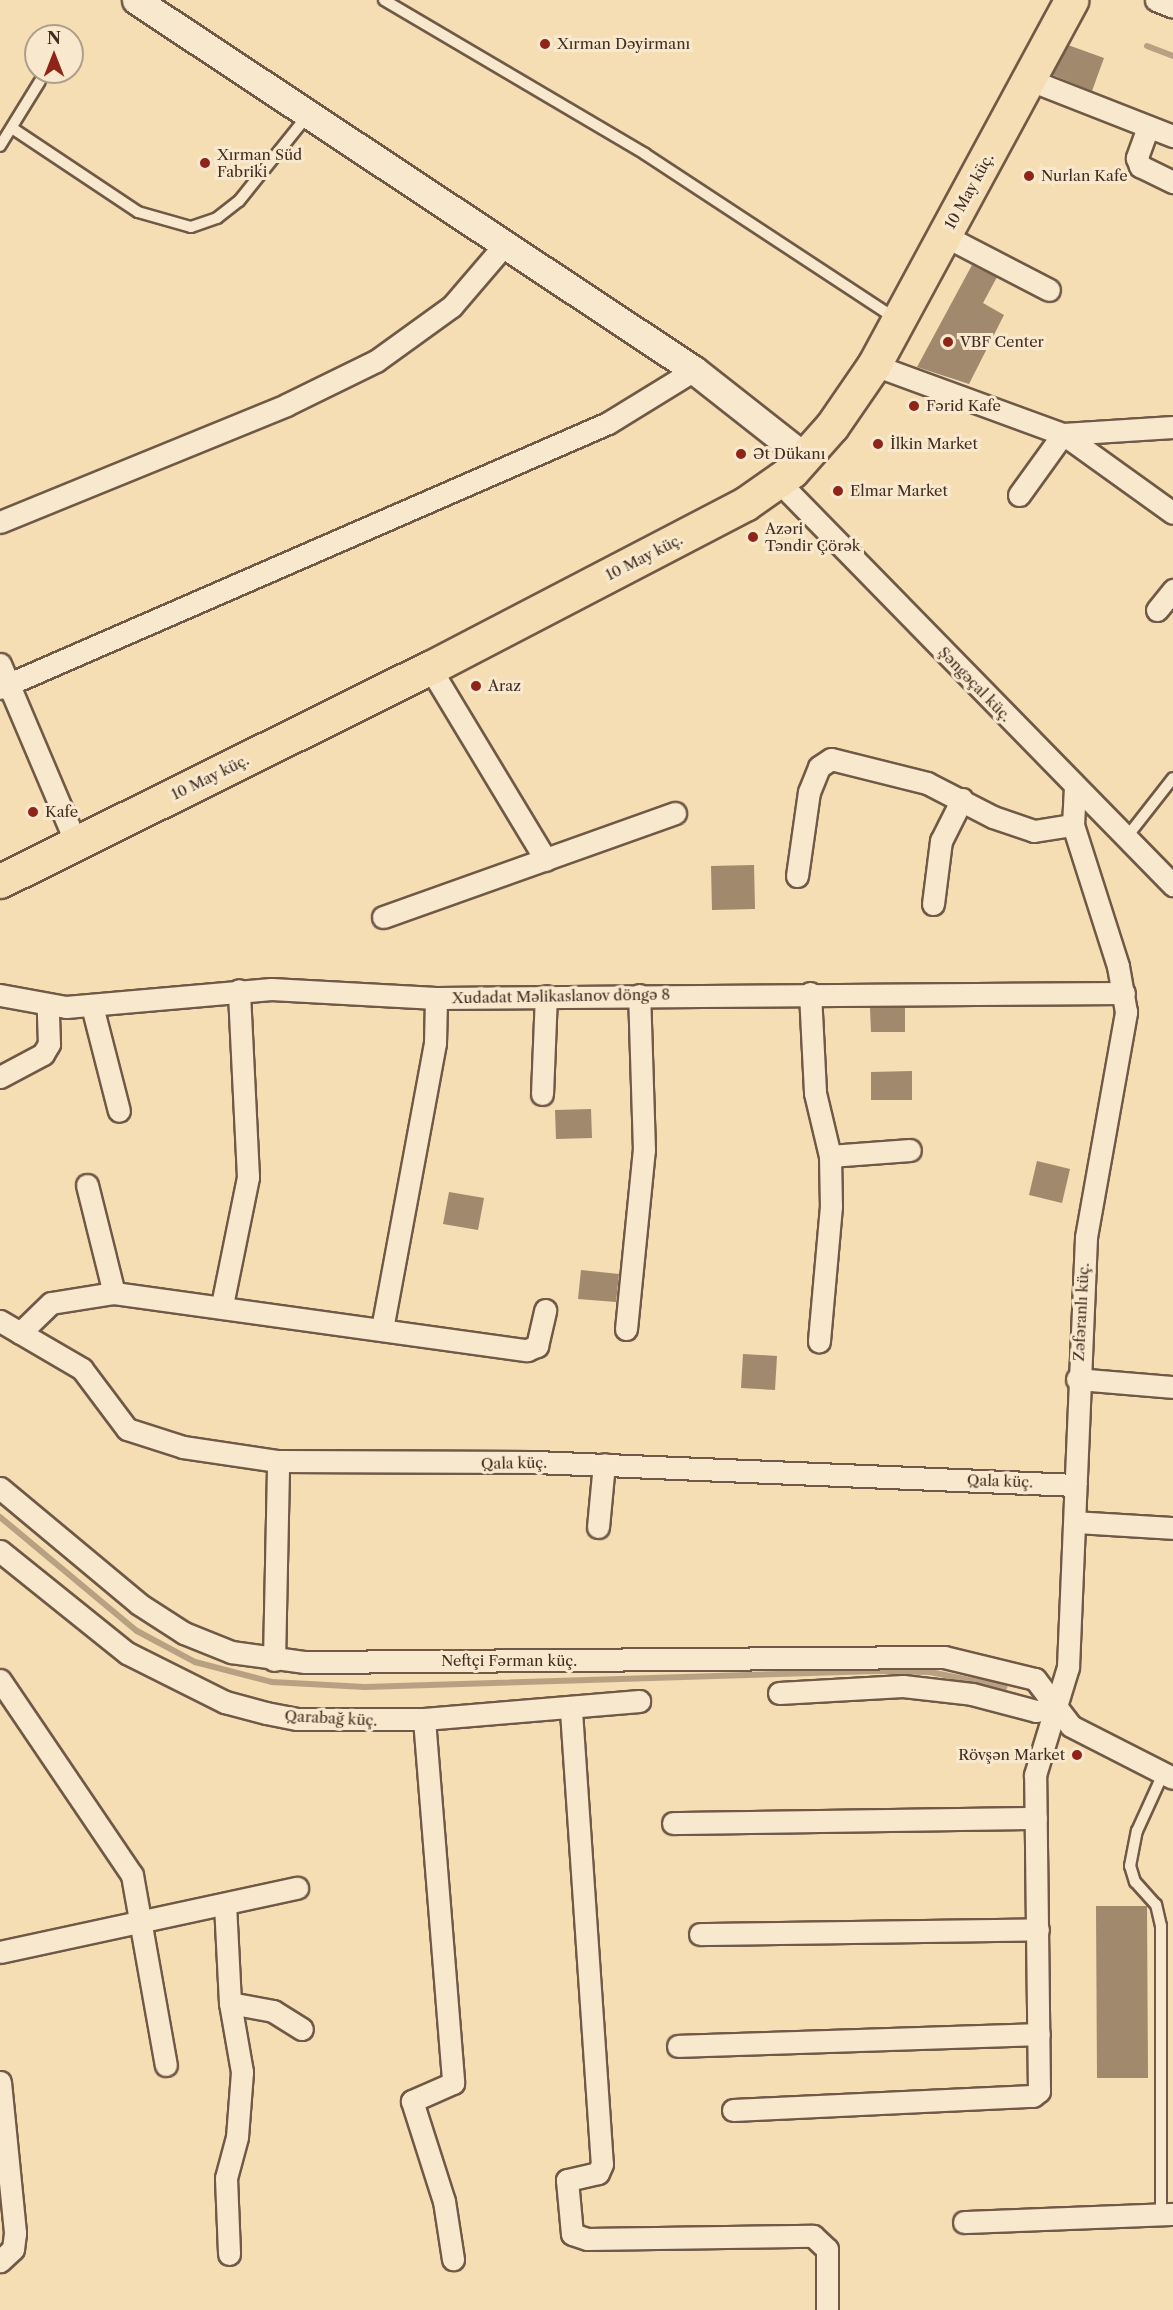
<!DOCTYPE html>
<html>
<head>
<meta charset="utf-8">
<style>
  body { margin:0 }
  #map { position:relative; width:1173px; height:2310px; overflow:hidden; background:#f5ddb4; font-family:"Libre Caslon Text",serif }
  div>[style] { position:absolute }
  .stream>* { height:6px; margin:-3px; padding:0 3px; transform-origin:3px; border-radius:3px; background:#b8a182 }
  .building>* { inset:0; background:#a0896d }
  .roads { filter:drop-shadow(2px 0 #705946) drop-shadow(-2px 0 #705946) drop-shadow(0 2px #705946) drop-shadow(0 -2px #705946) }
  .service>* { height:10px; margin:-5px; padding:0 5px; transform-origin:5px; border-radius:5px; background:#f8e9ce }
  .minor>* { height:21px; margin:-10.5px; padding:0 10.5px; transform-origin:10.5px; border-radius:10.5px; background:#f8e9ce }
  .tertiary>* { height:27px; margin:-13.5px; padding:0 13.5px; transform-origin:13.5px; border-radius:13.5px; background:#f8e9ce }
  .primary>* { height:33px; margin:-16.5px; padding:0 16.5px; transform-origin:16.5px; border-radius:16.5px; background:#f5ddb4 }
  .dots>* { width:16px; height:16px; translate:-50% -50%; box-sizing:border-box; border:3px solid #f8e9ce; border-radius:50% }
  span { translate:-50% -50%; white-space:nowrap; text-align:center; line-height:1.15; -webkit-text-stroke:6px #f8e9ce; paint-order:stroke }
  .poi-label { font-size:15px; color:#432d21 }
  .left { translate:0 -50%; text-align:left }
  .right { translate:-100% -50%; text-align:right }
  .street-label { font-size:15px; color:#432d21 }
  .north { position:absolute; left:24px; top:24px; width:60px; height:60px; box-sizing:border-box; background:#f8e9ce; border:2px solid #b09e89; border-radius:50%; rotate:0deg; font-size:16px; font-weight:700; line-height:24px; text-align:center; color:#432d21 }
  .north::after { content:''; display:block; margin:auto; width:21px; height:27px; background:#8f2418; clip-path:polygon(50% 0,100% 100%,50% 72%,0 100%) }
</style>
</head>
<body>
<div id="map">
  <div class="stream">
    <div style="left:1147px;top:46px;width:28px;rotate:21deg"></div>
    <div style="left:0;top:1517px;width:178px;rotate:39.8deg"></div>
    <div style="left:137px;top:1631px;width:66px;rotate:28.1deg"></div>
    <div style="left:195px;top:1662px;width:80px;rotate:14.6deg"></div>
    <div style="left:272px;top:1682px;width:93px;rotate:3.1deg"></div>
    <div style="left:365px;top:1687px;width:511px;rotate:-1.79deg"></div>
    <div style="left:876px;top:1671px;width:54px;rotate:1.1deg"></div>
    <div style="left:930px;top:1672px;width:76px;rotate:11.5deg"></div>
  </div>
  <div class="building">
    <div style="clip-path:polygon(1068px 45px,1104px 58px,1092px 91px,1053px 75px)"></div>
    <div style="clip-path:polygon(972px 265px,997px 277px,983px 303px,1004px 315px,969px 384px,917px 367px)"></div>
    <div style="clip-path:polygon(754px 865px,755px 909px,712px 910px,711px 866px)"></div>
    <div style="clip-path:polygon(905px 1007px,905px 1032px,871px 1032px,870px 1008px)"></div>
    <div style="clip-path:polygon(912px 1071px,912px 1100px,871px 1100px,871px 1072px)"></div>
    <div style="clip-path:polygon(591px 1109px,592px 1138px,556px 1139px,555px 1110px)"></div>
    <div style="clip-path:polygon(1037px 1161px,1070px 1169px,1062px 1203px,1029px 1195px)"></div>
    <div style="clip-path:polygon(449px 1192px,484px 1198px,478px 1230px,443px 1224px)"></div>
    <div style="clip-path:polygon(581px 1270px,619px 1274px,616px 1302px,578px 1299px)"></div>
    <div style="clip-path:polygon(743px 1354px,777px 1356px,775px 1390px,741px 1388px)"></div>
    <div style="clip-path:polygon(1096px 1906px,1147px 1906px,1148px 2078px,1097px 2078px)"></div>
  </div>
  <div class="roads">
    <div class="service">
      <div style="left:384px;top:0;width:303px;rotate:30.5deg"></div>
      <div style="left:645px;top:154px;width:300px;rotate:33.3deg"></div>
      <div style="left:12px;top:128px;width:151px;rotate:33.7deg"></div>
      <div style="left:138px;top:212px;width:55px;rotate:15.8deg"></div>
      <div style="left:191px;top:227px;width:28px;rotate:-19deg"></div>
      <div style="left:217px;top:218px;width:28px;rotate:-38deg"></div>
      <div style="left:239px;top:201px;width:110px;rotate:-51.3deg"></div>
      <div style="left:0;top:146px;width:76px;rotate:-58.4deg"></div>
      <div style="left:1126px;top:838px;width:76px;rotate:-51.9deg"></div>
      <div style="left:1161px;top:2215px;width:289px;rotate:-90deg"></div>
      <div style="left:1161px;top:1926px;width:22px;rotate:-103deg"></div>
      <div style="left:1156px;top:1905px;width:31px;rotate:-132deg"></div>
      <div style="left:1135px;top:1882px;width:17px;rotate:-107deg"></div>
      <div style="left:1130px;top:1866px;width:36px;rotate:-79deg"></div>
      <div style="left:1137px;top:1831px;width:63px;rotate:-65.5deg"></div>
    </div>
    <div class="minor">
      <div style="left:1156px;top:0;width:18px;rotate:22deg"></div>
      <div style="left:1030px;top:80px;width:154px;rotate:21.4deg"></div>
      <div style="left:1148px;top:127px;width:33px;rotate:110deg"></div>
      <div style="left:1137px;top:158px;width:9px;rotate:69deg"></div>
      <div style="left:1140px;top:166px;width:37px;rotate:26deg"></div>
      <div style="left:945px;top:236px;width:117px;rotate:27.4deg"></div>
      <div style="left:874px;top:365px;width:201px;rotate:20.1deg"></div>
      <div style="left:1063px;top:434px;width:110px;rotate:-3.6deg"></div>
      <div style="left:779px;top:482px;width:564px;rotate:45.65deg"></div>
      <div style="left:1019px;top:495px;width:75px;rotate:-54.2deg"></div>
      <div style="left:1063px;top:434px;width:135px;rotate:35.7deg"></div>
      <div style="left:0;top:522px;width:309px;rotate:-22.2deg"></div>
      <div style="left:286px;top:405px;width:100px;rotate:-26.1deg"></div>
      <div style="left:376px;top:361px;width:94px;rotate:-35.9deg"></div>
      <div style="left:452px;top:306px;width:83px;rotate:-49.4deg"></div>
      <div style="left:1157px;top:610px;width:26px;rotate:-51deg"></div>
      <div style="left:0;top:664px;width:194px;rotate:67deg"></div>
      <div style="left:430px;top:668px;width:224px;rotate:58.9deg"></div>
      <div style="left:0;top:688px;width:663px;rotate:-23.55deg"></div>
      <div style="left:608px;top:423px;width:101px;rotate:-31.6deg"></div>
      <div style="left:797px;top:876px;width:85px;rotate:-81.9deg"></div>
      <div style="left:809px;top:792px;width:27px;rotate:-68deg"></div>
      <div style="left:819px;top:767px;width:14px;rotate:-34deg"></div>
      <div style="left:831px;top:759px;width:99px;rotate:14deg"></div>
      <div style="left:927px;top:783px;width:74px;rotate:27.3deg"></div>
      <div style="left:993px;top:817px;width:43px;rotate:18.9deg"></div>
      <div style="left:1034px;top:831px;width:39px;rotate:-9deg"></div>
      <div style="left:933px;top:904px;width:64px;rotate:-82.8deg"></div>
      <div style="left:941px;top:841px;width:47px;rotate:-63.4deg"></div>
      <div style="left:383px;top:917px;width:310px;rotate:-19.6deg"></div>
      <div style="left:810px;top:993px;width:100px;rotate:87.1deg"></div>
      <div style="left:815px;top:1093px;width:65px;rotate:76.6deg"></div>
      <div style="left:830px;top:1156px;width:50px;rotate:88.9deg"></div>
      <div style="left:831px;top:1206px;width:136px;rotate:95.1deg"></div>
      <div style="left:0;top:995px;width:67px;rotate:10.3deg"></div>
      <div style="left:66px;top:1007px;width:206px;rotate:-5deg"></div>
      <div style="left:271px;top:989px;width:165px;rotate:3.1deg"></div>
      <div style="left:436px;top:998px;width:688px;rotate:-0.42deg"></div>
      <div style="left:92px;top:1006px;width:108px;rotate:75.6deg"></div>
      <div style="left:0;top:1077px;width:49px;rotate:-28.1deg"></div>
      <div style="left:43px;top:1054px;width:12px;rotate:-59deg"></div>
      <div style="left:49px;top:1044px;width:38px;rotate:-92deg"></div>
      <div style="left:542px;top:1094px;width:98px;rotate:-87.7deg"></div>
      <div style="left:830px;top:1156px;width:80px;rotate:-4.3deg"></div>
      <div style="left:87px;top:1185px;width:111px;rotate:76deg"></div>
      <div style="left:222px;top:1305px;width:131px;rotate:-78.5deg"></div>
      <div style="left:248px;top:1177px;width:187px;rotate:-92.8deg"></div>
      <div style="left:0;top:1321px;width:95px;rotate:30.3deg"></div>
      <div style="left:82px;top:1369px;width:75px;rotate:53.1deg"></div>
      <div style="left:127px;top:1429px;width:59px;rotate:17.8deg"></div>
      <div style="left:183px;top:1447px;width:96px;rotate:8.4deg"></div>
      <div style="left:278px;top:1461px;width:258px;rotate:0.2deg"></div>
      <div style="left:536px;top:1462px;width:540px;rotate:2.44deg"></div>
      <div style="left:382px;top:1329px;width:291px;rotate:-79.5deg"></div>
      <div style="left:435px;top:1043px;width:45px;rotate:-88.7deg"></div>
      <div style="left:626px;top:1329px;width:180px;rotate:-84.3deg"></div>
      <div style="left:644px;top:1150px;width:155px;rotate:-91.8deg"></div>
      <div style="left:20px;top:1333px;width:43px;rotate:-44.1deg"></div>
      <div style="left:51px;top:1303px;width:64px;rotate:-9deg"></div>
      <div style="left:114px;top:1293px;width:417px;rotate:7.9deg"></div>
      <div style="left:527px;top:1350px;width:11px;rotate:-22deg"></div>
      <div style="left:537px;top:1346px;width:37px;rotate:-77deg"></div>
      <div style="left:1077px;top:1379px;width:96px;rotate:4.8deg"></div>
      <div style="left:0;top:1488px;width:181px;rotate:39.8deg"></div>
      <div style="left:139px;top:1604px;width:54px;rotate:32.8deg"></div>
      <div style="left:184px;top:1633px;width:51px;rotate:22deg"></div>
      <div style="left:231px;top:1652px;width:75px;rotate:7.7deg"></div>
      <div style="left:305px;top:1662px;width:639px;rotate:-0.45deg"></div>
      <div style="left:944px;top:1657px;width:94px;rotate:13.6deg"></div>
      <div style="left:1035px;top:1679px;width:59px;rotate:52.5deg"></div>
      <div style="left:1071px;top:1726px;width:114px;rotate:27deg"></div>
      <div style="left:1075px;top:1522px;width:98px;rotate:3.5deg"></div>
      <div style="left:598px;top:1527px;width:63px;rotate:-84.6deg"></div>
      <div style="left:0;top:1551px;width:163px;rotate:38.8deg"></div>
      <div style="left:127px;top:1653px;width:110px;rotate:26.6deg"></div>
      <div style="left:225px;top:1702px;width:42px;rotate:15deg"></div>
      <div style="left:266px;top:1713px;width:32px;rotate:11deg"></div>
      <div style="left:297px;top:1719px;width:127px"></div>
      <div style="left:424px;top:1719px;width:216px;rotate:-4.8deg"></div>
      <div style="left:274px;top:1660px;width:199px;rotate:-88.8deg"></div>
      <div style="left:0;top:1680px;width:235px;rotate:55.9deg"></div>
      <div style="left:132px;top:1875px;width:193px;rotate:79.9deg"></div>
      <div style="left:779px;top:1693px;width:124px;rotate:-3.2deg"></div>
      <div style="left:903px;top:1686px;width:69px;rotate:6.6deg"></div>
      <div style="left:972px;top:1694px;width:66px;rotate:14.9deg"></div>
      <div style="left:1036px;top:1711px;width:20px;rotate:-9deg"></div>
      <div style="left:571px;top:1711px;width:454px;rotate:86.1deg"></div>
      <div style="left:602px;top:2164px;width:10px;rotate:114deg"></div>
      <div style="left:598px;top:2173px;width:32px;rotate:167deg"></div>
      <div style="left:567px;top:2180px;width:54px;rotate:84.7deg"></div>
      <div style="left:572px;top:2234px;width:16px;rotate:18deg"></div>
      <div style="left:587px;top:2239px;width:226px;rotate:-0.8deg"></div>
      <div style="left:813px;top:2236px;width:19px;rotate:43deg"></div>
      <div style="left:827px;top:2249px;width:61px;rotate:90deg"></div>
      <div style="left:424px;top:1719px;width:365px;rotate:85.4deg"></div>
      <div style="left:453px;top:2083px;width:45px;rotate:156.3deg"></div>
      <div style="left:412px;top:2101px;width:105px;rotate:72.3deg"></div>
      <div style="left:444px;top:2201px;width:59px;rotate:81.2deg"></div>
      <div style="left:673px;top:1823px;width:363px;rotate:-0.8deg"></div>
      <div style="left:225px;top:1904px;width:99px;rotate:87.1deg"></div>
      <div style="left:230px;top:2003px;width:70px;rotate:80.1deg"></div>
      <div style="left:242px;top:2072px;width:65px;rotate:94.4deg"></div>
      <div style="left:237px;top:2137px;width:42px;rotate:105deg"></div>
      <div style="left:226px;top:2178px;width:76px;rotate:87.7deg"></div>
      <div style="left:700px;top:1934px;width:338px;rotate:-0.8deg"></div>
      <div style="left:0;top:1952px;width:304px;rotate:-12.2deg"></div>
      <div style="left:230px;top:2003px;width:44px;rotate:10.5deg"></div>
      <div style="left:273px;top:2011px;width:34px;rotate:32deg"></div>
      <div style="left:678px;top:2046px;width:361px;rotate:-1.9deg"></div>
      <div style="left:0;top:2082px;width:152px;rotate:84.3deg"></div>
      <div style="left:15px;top:2233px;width:16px;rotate:97deg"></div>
      <div style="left:13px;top:2249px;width:18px;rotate:137deg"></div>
      <div style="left:733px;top:2110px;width:300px;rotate:-2.7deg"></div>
      <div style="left:1033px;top:2096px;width:8px;rotate:-40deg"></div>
      <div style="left:1039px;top:2091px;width:316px;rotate:-90.7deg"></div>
      <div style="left:1035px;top:1775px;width:113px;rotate:-73deg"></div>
      <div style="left:1068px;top:1667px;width:430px;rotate:-87.6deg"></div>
      <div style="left:1086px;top:1237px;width:229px;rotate:-79.9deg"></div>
      <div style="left:1126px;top:1012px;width:47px;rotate:-99.9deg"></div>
      <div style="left:1118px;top:966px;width:148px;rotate:-107.7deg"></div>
      <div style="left:1073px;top:825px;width:37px;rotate:-87deg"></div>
      <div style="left:964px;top:2222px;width:209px;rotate:-2.2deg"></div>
    </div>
    <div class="tertiary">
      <div style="left:136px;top:0;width:670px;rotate:33.55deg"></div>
      <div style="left:694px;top:370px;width:142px;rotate:38.2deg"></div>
    </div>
    <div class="primary">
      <div style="left:0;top:881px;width:480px;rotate:-26.4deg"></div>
      <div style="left:430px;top:668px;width:355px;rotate:-27.5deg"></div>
      <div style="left:745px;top:504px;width:57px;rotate:-35.1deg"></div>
      <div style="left:792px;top:471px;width:60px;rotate:-48.4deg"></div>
      <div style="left:832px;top:426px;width:74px;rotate:-55.5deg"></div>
      <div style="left:874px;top:365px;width:415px;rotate:-61.6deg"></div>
    </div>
  </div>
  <div class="dots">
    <div style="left:545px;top:44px;background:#8f2418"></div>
    <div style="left:205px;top:163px;background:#8f2418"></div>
    <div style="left:1029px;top:176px;background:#8f2418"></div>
    <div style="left:948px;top:342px;background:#8f2418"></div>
    <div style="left:914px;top:406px;background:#8f2418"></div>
    <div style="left:878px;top:444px;background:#8f2418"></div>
    <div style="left:741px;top:454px;background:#8f2418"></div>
    <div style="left:838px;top:491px;background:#8f2418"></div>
    <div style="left:753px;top:537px;background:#8f2418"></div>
    <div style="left:476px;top:686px;background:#8f2418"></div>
    <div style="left:33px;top:812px;background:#8f2418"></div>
    <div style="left:1077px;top:1755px;background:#8f2418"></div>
  </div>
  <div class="poi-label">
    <span class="left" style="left:557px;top:44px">Xırman Dəyirmanı</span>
    <span class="left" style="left:217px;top:163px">Xırman Süd<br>Fabriki</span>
    <span class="left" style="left:1041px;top:176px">Nurlan Kafe</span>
    <span class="left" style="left:960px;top:342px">VBF Center</span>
    <span class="left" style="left:926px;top:406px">Fərid Kafe</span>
    <span class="left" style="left:890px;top:444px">İlkin Market</span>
    <span class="left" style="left:753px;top:454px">Ət Dükanı</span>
    <span class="left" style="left:850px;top:491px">Elmar Market</span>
    <span class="left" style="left:765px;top:537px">Azəri<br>Təndir Çörək</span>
    <span class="left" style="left:488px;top:686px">Araz</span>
    <span class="left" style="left:45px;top:812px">Kafe</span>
    <span class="right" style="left:1065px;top:1755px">Rövşən Market</span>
  </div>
  <div class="street-label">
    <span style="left:969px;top:191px;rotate:-61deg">10 May küç.</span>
    <span style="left:644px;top:557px;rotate:-27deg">10 May küç.</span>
    <span style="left:975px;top:684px;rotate:46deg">Şəngəçal küç.</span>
    <span style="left:210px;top:777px;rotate:-26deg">10 May küç.</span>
    <span style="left:561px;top:996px;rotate:-1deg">Xudadat Məlikaslanov döngə 8</span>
    <span style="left:1081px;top:1312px;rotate:-87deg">Zəfəranlı küç.</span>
    <span style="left:514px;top:1463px;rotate:-1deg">Qala küç.</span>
    <span style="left:1000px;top:1481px;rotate:2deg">Qala küç.</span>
    <span style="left:509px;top:1661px">Neftçi Fərman küç.</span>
    <span style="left:331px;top:1718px;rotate:3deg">Qarabağ küç.</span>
  </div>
  <div class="north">N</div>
</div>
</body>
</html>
